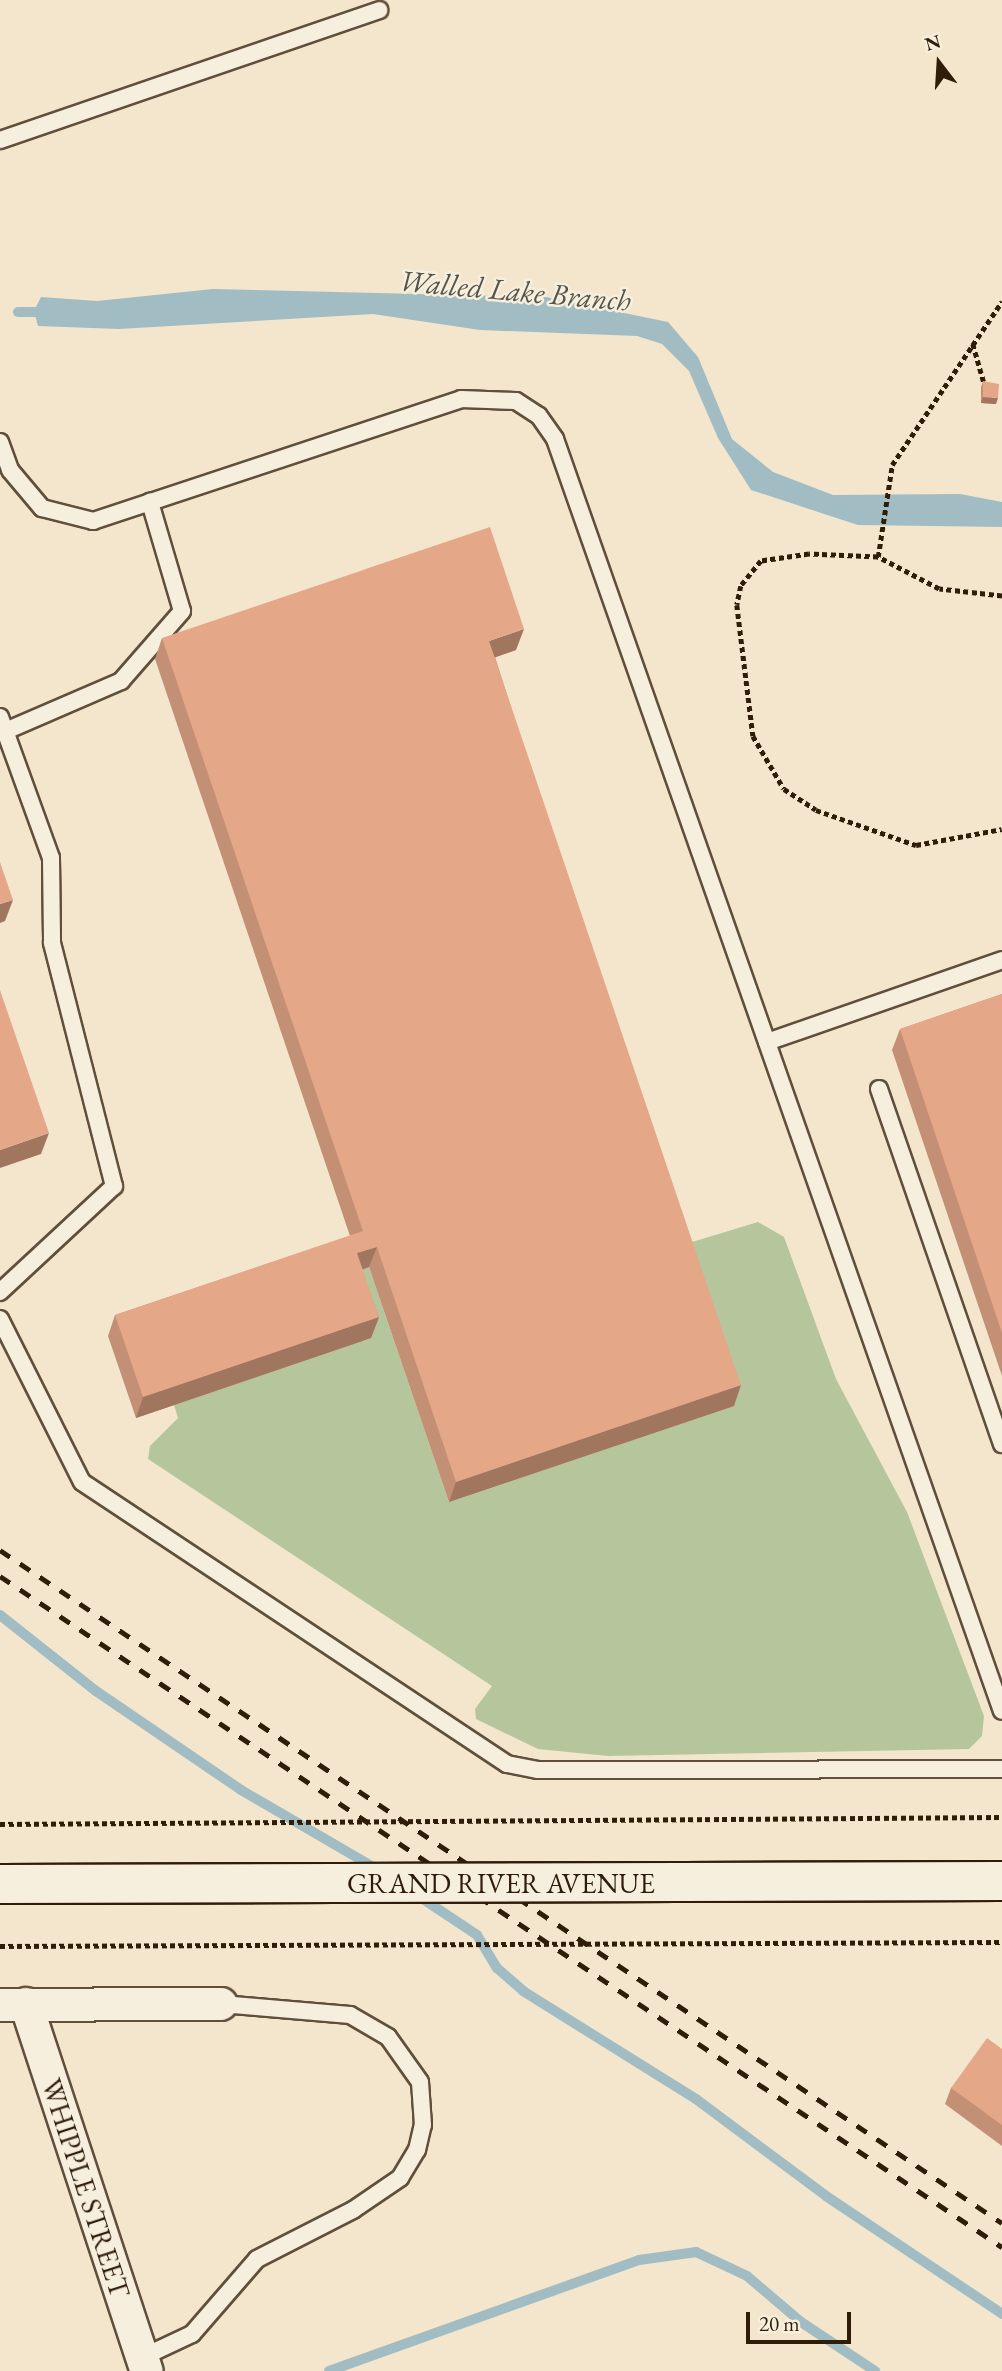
<!DOCTYPE html>
<html>
<head>
<meta charset="utf-8">
<style>
  body { margin:0 }
  #map { position:relative; width:1002px; height:2371px; overflow:hidden; background:#f3e6cd; font-family:"EB Garamond",serif }
  div>[style] { position:absolute }
  .green>* { inset:0; background:#b6c69c }
  .water>* { inset:0; background:#a1bcc3 }
  .stream>* { height:10px; margin:-5px; padding:0 5px; transform-origin:5px; border-radius:5px; background:#a1bcc3 }
  .path>* { height:4.5px; margin-top:-2.25px; transform-origin:0; background:repeating-linear-gradient(90deg,#2f1d0a 0 5px,transparent 0 8.5px) }
  .roads { filter:drop-shadow(2px 0 #604f3b) drop-shadow(-2px 0 #604f3b) drop-shadow(0 2px #604f3b) drop-shadow(0 -2px #604f3b) }
  .service>* { height:16px; margin:-8px; padding:0 8px; transform-origin:8px; border-radius:8px; background:#f7efde }
  .minor>* { height:32px; margin:-16px; padding:0 16px; transform-origin:16px; border-radius:16px; background:#f7efde }
  .rail>* { height:5px; margin-top:-2.5px; transform-origin:0; background:repeating-linear-gradient(90deg,#2f1d0a 0 12px,transparent 0 24px) }
  .path-bridge>* { height:4.5px; margin-top:-2.25px; transform-origin:0; background:repeating-linear-gradient(90deg,#2f1d0a 0 5px,transparent 0 8.5px) }
  .bridges { filter:drop-shadow(2px 0 #2f1d0a) drop-shadow(-2px 0 #2f1d0a) drop-shadow(0 2px #2f1d0a) drop-shadow(0 -2px #2f1d0a) }
  .secondary-bridge>* { height:38px; margin:-19px; padding:0 19px; transform-origin:19px; border-radius:19px; background:#f7efde }
  .wall>* { inset:0; background:#c49075 }
  .shaded-wall>* { inset:0; background:#a0765f }
  .building>* { inset:0; background:#e4a888 }
  span { translate:-50% -50%; white-space:nowrap; text-align:center; line-height:1.15; -webkit-text-stroke:5px #f7efde; paint-order:stroke }
  .street-label { font-size:28px; color:#2f1d0a }
  .water-label { font-size:30px; color:#57554b; font-style:italic }
  .north { position:absolute; left:904px; top:28px; width:70px; height:70px; -webkit-text-stroke:5px #f7efde; paint-order:stroke; rotate:343deg; font-size:19px; font-weight:700; line-height:28px; text-align:center; color:#2f1d0a }
  .north::after { content:''; display:block; margin:auto; width:24px; height:32px; background:#2f1d0a; clip-path:polygon(50% 0,100% 100%,50% 72%,0 100%) }
  .scale { position:absolute; left:746px; top:2312px; width:105px; height:32px; box-sizing:border-box; border:4px solid #2f1d0a; border-top:0; padding-left:9px; font-size:21px; line-height:24px; white-space:nowrap; color:#2f1d0a; -webkit-text-stroke:5px #f7efde; paint-order:stroke }
</style>
</head>
<body>
<div id="map">
  <div class="green">
    <div style="clip-path:polygon(758px 1222px,784px 1237px,836px 1379px,907px 1512px,984px 1716px,982px 1736px,969px 1749px,608px 1756px,538px 1749px,476px 1719px,475px 1709px,492px 1686px,148px 1459px,150px 1446px,178px 1418px,174px 1405px,371px 1338px,349px 1274px,369px 1267px,449px 1502px,733px 1406px,679px 1246px)"></div>
  </div>
  <div class="water">
    <div style="clip-path:polygon(213px 289px,546px 297px,668px 322px,698px 357px,732px 439px,773px 472px,833px 495px,960px 494px,1002px 502px,1002px 527px,858px 525px,751px 490px,718px 438px,689px 371px,662px 344px,637px 336px,480px 330px,373px 314px,119px 329px,38px 326px,34px 311px,41px 297px,97px 301px)"></div>
  </div>
  <div class="stream">
    <div style="left:18px;top:312px;width:29px"></div>
    <div style="left:0;top:1615px;width:122px;rotate:38.4deg"></div>
    <div style="left:96px;top:1691px;width:176px;rotate:34.3deg"></div>
    <div style="left:241px;top:1790px;width:161px;rotate:30.2deg"></div>
    <div style="left:417px;top:1895px;width:72px;rotate:33.7deg"></div>
    <div style="left:477px;top:1935px;width:39px;rotate:59deg"></div>
    <div style="left:497px;top:1968px;width:35px;rotate:41deg"></div>
    <div style="left:523px;top:1991px;width:204px;rotate:32deg"></div>
    <div style="left:696px;top:2099px;width:162px;rotate:36.7deg"></div>
    <div style="left:826px;top:2196px;width:212px;rotate:33.8deg"></div>
    <div style="left:329px;top:2371px;width:329px;rotate:-19.7deg"></div>
    <div style="left:639px;top:2260px;width:58px;rotate:-8deg"></div>
    <div style="left:696px;top:2252px;width:56px;rotate:25.2deg"></div>
    <div style="left:747px;top:2276px;width:71px;rotate:40.4deg"></div>
    <div style="left:801px;top:2322px;width:89px;rotate:33.5deg"></div>
  </div>
  <div class="path">
    <div style="left:973px;top:344px;width:44px;rotate:74.1deg"></div>
    <div style="left:878px;top:557px;width:93px;rotate:-81.3deg"></div>
    <div style="left:892px;top:465px;width:197px;rotate:-56.1deg"></div>
    <div style="left:1002px;top:596px;width:63px;rotate:-173.7deg"></div>
    <div style="left:939px;top:589px;width:69px;rotate:-152.3deg"></div>
    <div style="left:878px;top:557px;width:69px;rotate:-177.5deg"></div>
    <div style="left:809px;top:554px;width:49px;rotate:171.7deg"></div>
    <div style="left:761px;top:561px;width:32px;rotate:129deg"></div>
    <div style="left:741px;top:586px;width:19px;rotate:102deg"></div>
    <div style="left:737px;top:605px;width:132px;rotate:83deg"></div>
    <div style="left:753px;top:736px;width:61px;rotate:59.7deg"></div>
    <div style="left:784px;top:789px;width:38px;rotate:33deg"></div>
    <div style="left:816px;top:810px;width:106px;rotate:19.3deg"></div>
    <div style="left:916px;top:845px;width:87px;rotate:-10.5deg"></div>
  </div>
  <div class="roads">
    <div class="service">
      <div style="left:0;top:140px;width:401px;rotate:-18.9deg"></div>
      <div style="left:0;top:442px;width:30px;rotate:70deg"></div>
      <div style="left:10px;top:470px;width:50px;rotate:49.9deg"></div>
      <div style="left:42px;top:508px;width:53px;rotate:14.3deg"></div>
      <div style="left:93px;top:521px;width:388px;rotate:-18.3deg"></div>
      <div style="left:461px;top:399px;width:55px;rotate:2.1deg"></div>
      <div style="left:516px;top:401px;width:27px;rotate:33deg"></div>
      <div style="left:539px;top:416px;width:28px;rotate:55deg"></div>
      <div style="left:555px;top:439px;width:1348px;rotate:70.64deg"></div>
      <div style="left:0;top:717px;width:150px;rotate:70.1deg"></div>
      <div style="left:51px;top:858px;width:85px;rotate:89.3deg"></div>
      <div style="left:52px;top:943px;width:251px;rotate:75.7deg"></div>
      <div style="left:114px;top:1186px;width:156px;rotate:137.1deg"></div>
      <div style="left:8px;top:730px;width:123px;rotate:-23.4deg"></div>
      <div style="left:121px;top:681px;width:93px;rotate:-48.9deg"></div>
      <div style="left:182px;top:611px;width:114px;rotate:-106.4deg"></div>
      <div style="left:767px;top:1042px;width:249px;rotate:-19.2deg"></div>
      <div style="left:879px;top:1089px;width:376px;rotate:70.9deg"></div>
      <div style="left:0;top:1319px;width:182px;rotate:63.3deg"></div>
      <div style="left:82px;top:1482px;width:510px;rotate:33.57deg"></div>
      <div style="left:507px;top:1764px;width:32px;rotate:11deg"></div>
      <div style="left:538px;top:1770px;width:464px;rotate:-0.1deg"></div>
      <div style="left:143px;top:2357px;width:54px;rotate:-25.1deg"></div>
      <div style="left:192px;top:2334px;width:99px;rotate:-49.1deg"></div>
      <div style="left:257px;top:2259px;width:108px;rotate:-27deg"></div>
      <div style="left:353px;top:2210px;width:57px;rotate:-34.2deg"></div>
      <div style="left:400px;top:2178px;width:33px;rotate:-59deg"></div>
      <div style="left:417px;top:2150px;width:26px;rotate:-77deg"></div>
      <div style="left:423px;top:2125px;width:43px;rotate:-94deg"></div>
      <div style="left:420px;top:2082px;width:55px;rotate:-125.4deg"></div>
      <div style="left:388px;top:2037px;width:44px;rotate:-149.9deg"></div>
      <div style="left:350px;top:2015px;width:129px;rotate:-175.1deg"></div>
    </div>
    <div class="minor">
      <div style="left:26px;top:2004px;width:386px;rotate:71.8deg"></div>
      <div style="left:0;top:2005px;width:221px;rotate:-0.3deg"></div>
    </div>
  </div>
  <div class="rail">
    <div style="left:0;top:1550px;width:1207px;rotate:33.89deg"></div>
    <div style="left:0;top:1576px;width:1206px;rotate:33.81deg"></div>
  </div>
  <div class="path-bridge">
    <div style="left:0;top:1824px;width:1002px;rotate:-0.4deg"></div>
    <div style="left:0;top:1946px;width:1002px;rotate:-0.23deg"></div>
  </div>
  <div class="bridges">
    <div class="secondary-bridge">
      <div style="left:0;top:1884px;width:1002px;rotate:-0.17deg"></div>
    </div>
  </div>
  <div class="wall">
    <div style="clip-path:polygon(983px 381px,996px 404px,981px 403px,981px 387px)"></div>
    <div style="clip-path:polygon(162px 638px,516px 650px,495px 657px,734px 1406px,449px 1502px,369px 1267px,362px 1270px,379px 1317px,371px 1338px,136px 1418px,108px 1336px,115px 1315px,350px 1236px,155px 659px)"></div>
    <div style="clip-path:polygon(1002px 994px,1002px 1376px,892px 1050px,900px 1029px)"></div>
    <div style="clip-path:polygon(1002px 2049px,1002px 2146px,945px 2104px,951px 2088px)"></div>
  </div>
  <div class="shaded-wall">
    <div style="clip-path:polygon(983px 397px,998px 398px,996px 404px,981px 403px)"></div>
    <div style="clip-path:polygon(524px 629px,516px 650px,482px 662px,489px 641px)"></div>
    <div style="clip-path:polygon(13px 900px,5px 921px,0 923px,0 904px)"></div>
    <div style="clip-path:polygon(49px 1133px,41px 1154px,0 1168px,0 1150px)"></div>
    <div style="clip-path:polygon(377px 1247px,369px 1267px,349px 1274px,357px 1253px)"></div>
    <div style="clip-path:polygon(379px 1317px,371px 1338px,136px 1418px,143px 1397px)"></div>
    <div style="clip-path:polygon(741px 1385px,734px 1406px,449px 1502px,456px 1482px)"></div>
  </div>
  <div class="building">
    <div style="clip-path:polygon(983px 381px,999px 384px,998px 398px,983px 397px)"></div>
    <div style="clip-path:polygon(490px 527px,524px 629px,489px 641px,741px 1385px,456px 1482px,377px 1247px,357px 1253px,379px 1317px,143px 1397px,115px 1315px,363px 1231px,162px 638px)"></div>
    <div style="clip-path:polygon(0 862px,13px 900px,0 904px)"></div>
    <div style="clip-path:polygon(0 990px,49px 1133px,0 1150px)"></div>
    <div style="clip-path:polygon(1002px 994px,1002px 1333px,900px 1029px)"></div>
    <div style="clip-path:polygon(987px 2038px,1002px 2049px,1002px 2125px,951px 2088px)"></div>
  </div>
  <div class="street-label">
    <span style="left:501px;top:1883px">GRAND RIVER AVENUE</span>
    <span style="left:86px;top:2188px;rotate:72deg">WHIPPLE STREET</span>
  </div>
  <div class="water-label">
    <span style="left:515px;top:291px;rotate:5deg">Walled Lake Branch</span>
  </div>
  <div class="north">N</div>
  <div class="scale">20 m</div>
</div>
</body>
</html>
